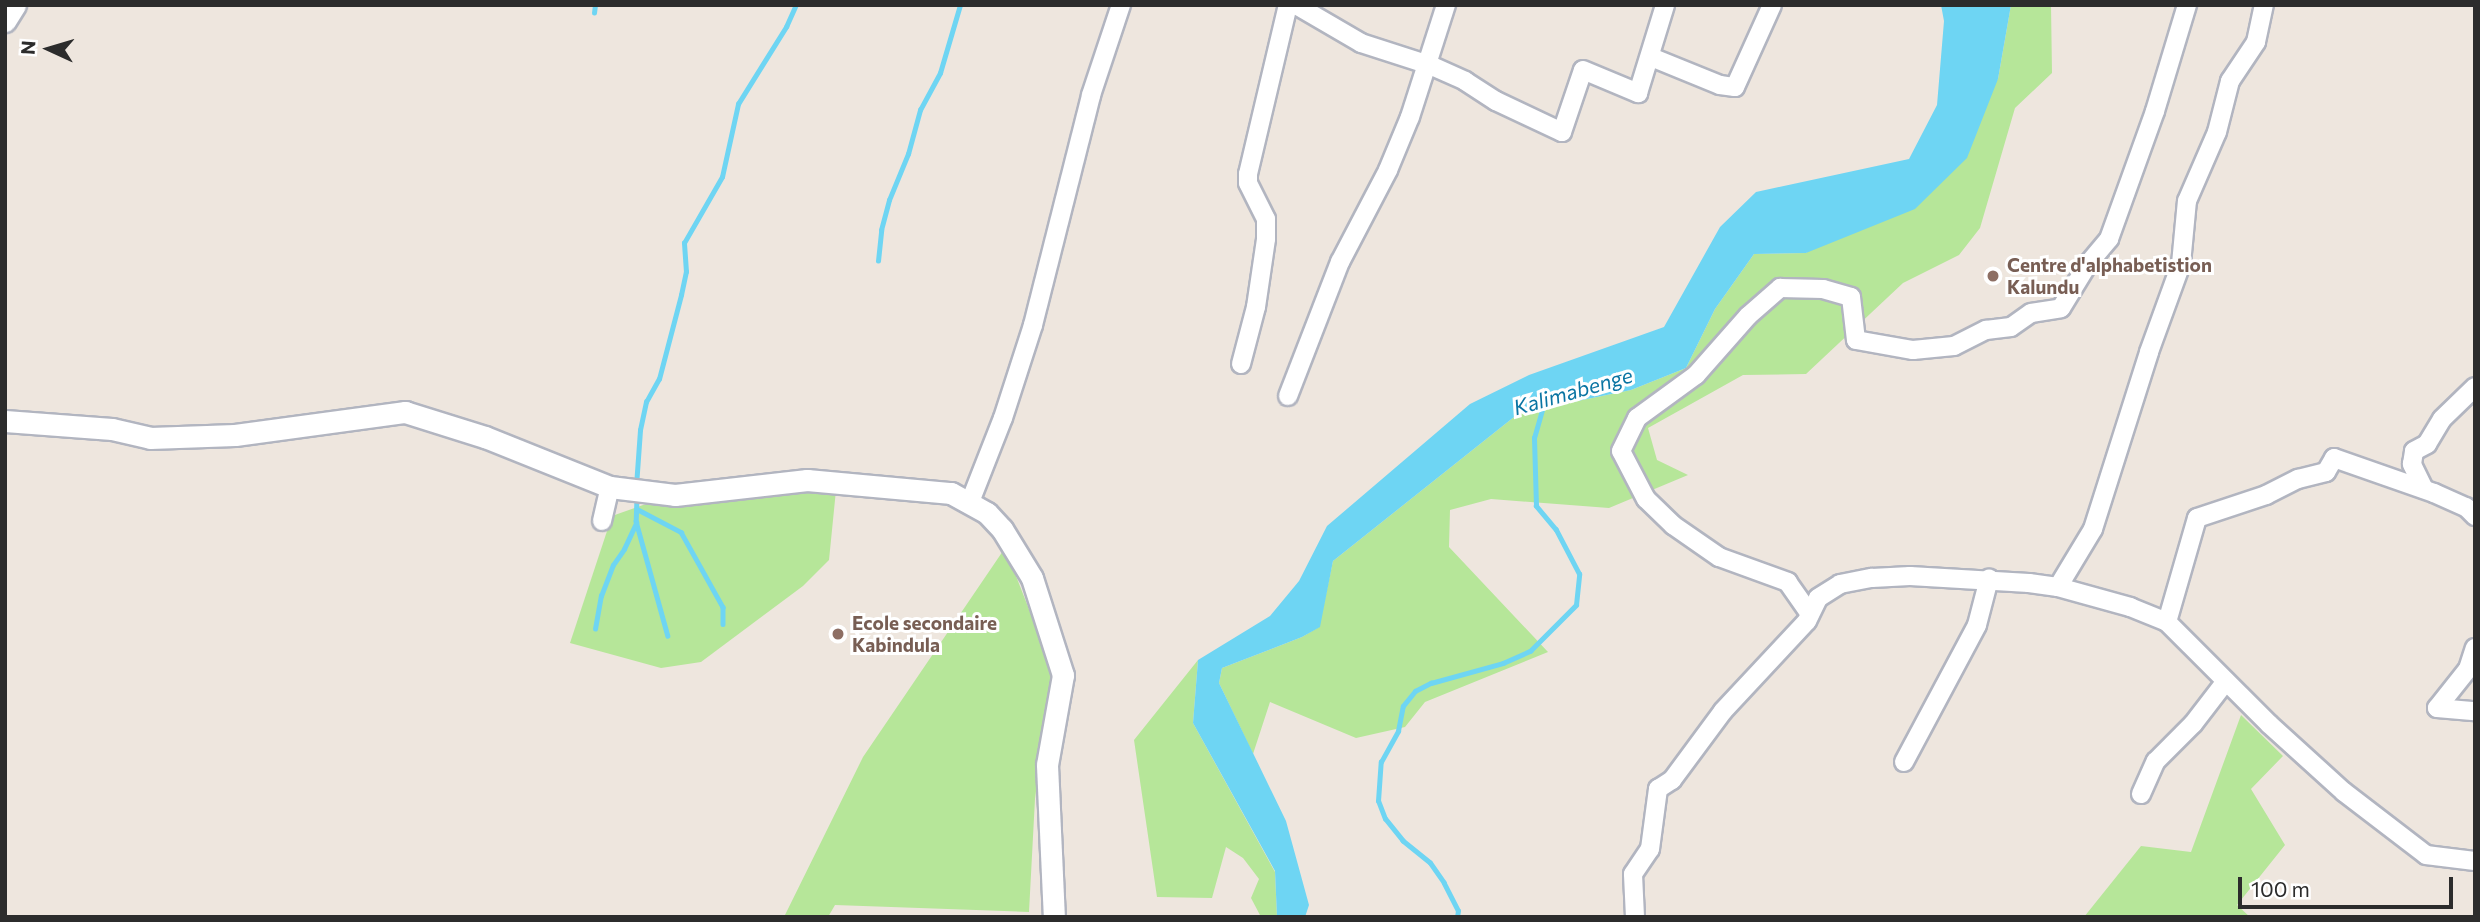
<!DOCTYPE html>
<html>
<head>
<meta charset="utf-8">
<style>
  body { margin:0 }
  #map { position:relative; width:2480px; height:922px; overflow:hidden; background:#eee6de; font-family:Commissioner,sans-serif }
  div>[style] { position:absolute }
  .green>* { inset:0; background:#b6e699 }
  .water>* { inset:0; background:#6ed5f3 }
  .stream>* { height:4.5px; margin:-2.25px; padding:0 2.25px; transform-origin:2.25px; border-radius:2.25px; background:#6ed5f3 }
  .roads { filter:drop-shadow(2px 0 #b2b5c0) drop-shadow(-2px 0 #b2b5c0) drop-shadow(0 2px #b2b5c0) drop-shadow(0 -2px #b2b5c0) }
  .minor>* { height:18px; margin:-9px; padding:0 9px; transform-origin:9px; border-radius:9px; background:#fff }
  .tertiary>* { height:21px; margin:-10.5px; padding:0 10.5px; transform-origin:10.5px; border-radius:10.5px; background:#fff }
  .dots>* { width:19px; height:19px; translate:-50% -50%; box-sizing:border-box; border:4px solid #fff; border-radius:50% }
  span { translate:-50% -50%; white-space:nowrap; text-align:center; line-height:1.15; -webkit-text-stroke:6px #fff; paint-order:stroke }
  .education-label { font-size:19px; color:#785e54; font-weight:700 }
  .left { translate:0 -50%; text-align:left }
  .water-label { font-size:21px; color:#0974a2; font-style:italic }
  .frame { position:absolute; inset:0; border:7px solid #2c2c2c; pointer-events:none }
  .north { position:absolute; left:14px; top:14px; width:70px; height:70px; -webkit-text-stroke:5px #fff; paint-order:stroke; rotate:274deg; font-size:19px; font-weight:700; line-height:28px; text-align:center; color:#2c2c2c }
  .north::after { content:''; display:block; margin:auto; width:24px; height:32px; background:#2c2c2c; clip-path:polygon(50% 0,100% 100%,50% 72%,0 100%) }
  .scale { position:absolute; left:2238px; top:877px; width:215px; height:32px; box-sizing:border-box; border:4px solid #2c2c2c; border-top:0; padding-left:9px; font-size:21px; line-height:24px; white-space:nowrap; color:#2c2c2c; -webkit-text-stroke:5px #fff; paint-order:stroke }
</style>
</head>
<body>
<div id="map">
  <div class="green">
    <div style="clip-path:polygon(2011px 5px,2051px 5px,2052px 73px,2015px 108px,1980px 228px,1959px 255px,1903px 283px,1806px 374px,1743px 375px,1648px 428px,1657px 460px,1688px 475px,1609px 508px,1491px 499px,1450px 510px,1449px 547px,1548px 652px,1425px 702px,1405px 727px,1356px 738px,1270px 702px,1253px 754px,1219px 683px,1222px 668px,1302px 637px,1319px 627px,1333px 561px,1519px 413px,1631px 390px,1686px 368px,1715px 309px,1754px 254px,1806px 253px,1998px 79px)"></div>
    <div style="clip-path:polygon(837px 480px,829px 560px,803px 586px,701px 662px,661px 668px,570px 643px,612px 516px,643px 505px)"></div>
    <div style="clip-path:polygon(1005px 548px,1052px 668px,1035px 799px,1029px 912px,835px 905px,828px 917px,784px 917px,863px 757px)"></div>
    <div style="clip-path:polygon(1198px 660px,1193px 723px,1275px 872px,1277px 917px,1261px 917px,1251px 898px,1259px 879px,1243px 858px,1226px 847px,1212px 898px,1157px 897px,1134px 740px)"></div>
    <div style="clip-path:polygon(2241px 715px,2283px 756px,2251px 789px,2285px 845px,2237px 905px,2250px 917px,2084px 917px,2141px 846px,2191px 852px)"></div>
  </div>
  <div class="water">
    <div style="clip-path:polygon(1941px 5px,2011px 5px,1998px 79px,1967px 158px,1915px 209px,1806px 253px,1754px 254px,1715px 309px,1686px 368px,1631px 390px,1519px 413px,1333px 561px,1320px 627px,1302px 637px,1222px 668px,1219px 683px,1286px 821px,1309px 905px,1305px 917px,1277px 917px,1275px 871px,1193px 723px,1198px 660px,1270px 616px,1299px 581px,1327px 526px,1470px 404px,1529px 375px,1664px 327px,1720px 227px,1756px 192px,1909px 159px,1937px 105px,1944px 21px)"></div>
  </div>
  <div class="stream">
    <div style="left:594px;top:13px;width:8px;rotate:-83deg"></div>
    <div style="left:878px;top:261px;width:31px;rotate:-84deg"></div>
    <div style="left:881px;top:230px;width:31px;rotate:-75deg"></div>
    <div style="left:889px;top:200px;width:50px;rotate:-67.6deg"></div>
    <div style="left:908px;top:154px;width:46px;rotate:-74.7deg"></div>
    <div style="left:920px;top:110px;width:42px;rotate:-61.6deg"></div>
    <div style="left:940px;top:73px;width:71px;rotate:-73.6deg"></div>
    <div style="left:636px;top:486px;width:56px;rotate:-85.9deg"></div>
    <div style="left:640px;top:430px;width:29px;rotate:-78deg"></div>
    <div style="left:646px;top:402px;width:26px;rotate:-61deg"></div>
    <div style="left:659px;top:379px;width:87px;rotate:-75.3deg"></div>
    <div style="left:681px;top:295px;width:24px;rotate:-78deg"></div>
    <div style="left:686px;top:272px;width:29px;rotate:-94deg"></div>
    <div style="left:684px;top:243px;width:76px;rotate:-60.1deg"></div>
    <div style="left:722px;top:177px;width:75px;rotate:-77.6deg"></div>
    <div style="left:738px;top:104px;width:91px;rotate:-58.1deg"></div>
    <div style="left:786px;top:27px;width:24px;rotate:-66deg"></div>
    <div style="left:637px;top:498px;width:23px;rotate:92deg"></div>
    <div style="left:636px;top:521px;width:119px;rotate:74.5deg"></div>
    <div style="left:637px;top:509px;width:50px;rotate:27.6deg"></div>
    <div style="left:681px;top:532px;width:86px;rotate:60.8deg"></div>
    <div style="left:723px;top:607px;width:17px;rotate:90deg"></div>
    <div style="left:595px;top:629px;width:34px;rotate:-80deg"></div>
    <div style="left:601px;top:596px;width:33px;rotate:-69deg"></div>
    <div style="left:613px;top:565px;width:19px;rotate:-55deg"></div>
    <div style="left:624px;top:549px;width:29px;rotate:-65deg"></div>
    <div style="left:1457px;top:917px;width:6px;rotate:-81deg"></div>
    <div style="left:1458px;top:911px;width:31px;rotate:-117deg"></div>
    <div style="left:1444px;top:883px;width:24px;rotate:-125deg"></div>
    <div style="left:1430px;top:863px;width:35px;rotate:-141deg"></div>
    <div style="left:1403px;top:841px;width:28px;rotate:-129deg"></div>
    <div style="left:1385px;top:819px;width:19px;rotate:-111deg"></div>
    <div style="left:1378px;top:801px;width:39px;rotate:-86deg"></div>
    <div style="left:1381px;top:762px;width:35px;rotate:-61deg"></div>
    <div style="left:1398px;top:731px;width:25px;rotate:-79deg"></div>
    <div style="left:1403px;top:706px;width:19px;rotate:-51deg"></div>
    <div style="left:1415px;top:691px;width:18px;rotate:-27deg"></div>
    <div style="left:1431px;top:683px;width:75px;rotate:-15.5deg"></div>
    <div style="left:1503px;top:663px;width:30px;rotate:-24deg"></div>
    <div style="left:1530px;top:651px;width:65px;rotate:-45deg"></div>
    <div style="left:1576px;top:605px;width:31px;rotate:-84deg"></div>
    <div style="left:1579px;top:574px;width:50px;rotate:-117.6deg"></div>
    <div style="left:1556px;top:530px;width:31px;rotate:-130deg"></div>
    <div style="left:1536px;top:506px;width:68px;rotate:-91.7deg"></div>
    <div style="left:1534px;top:438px;width:33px;rotate:-74deg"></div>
  </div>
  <div class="roads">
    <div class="minor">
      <div style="left:1296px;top:5px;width:75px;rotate:30.3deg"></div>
      <div style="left:1361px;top:43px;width:75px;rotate:17.9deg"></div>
      <div style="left:1432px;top:66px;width:36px;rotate:24deg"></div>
      <div style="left:1465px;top:81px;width:37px;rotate:33deg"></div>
      <div style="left:1496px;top:101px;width:73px;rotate:25.2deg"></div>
      <div style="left:1562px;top:132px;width:65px;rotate:-71.3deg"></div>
      <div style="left:1583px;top:70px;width:60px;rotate:22.7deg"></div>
      <div style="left:1638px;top:93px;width:92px;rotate:-72.9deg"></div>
      <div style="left:1651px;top:57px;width:74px;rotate:22.1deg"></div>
      <div style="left:1720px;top:85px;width:15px;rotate:8deg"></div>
      <div style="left:1735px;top:87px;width:90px;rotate:-65.7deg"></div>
      <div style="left:1241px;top:364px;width:59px;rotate:-75.3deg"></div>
      <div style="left:1256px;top:307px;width:69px;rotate:-81.6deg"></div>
      <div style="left:1266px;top:239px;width:20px;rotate:-90deg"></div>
      <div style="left:1266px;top:219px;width:40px;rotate:-116.6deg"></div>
      <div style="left:1248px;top:183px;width:9px;rotate:-90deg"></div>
      <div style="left:1248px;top:174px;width:174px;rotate:-76.7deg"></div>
      <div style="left:1288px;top:396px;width:144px;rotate:-68.8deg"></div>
      <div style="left:1340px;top:262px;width:104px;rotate:-62.4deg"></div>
      <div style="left:1388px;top:170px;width:57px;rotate:-67.5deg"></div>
      <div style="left:1410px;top:117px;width:118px;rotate:-72.2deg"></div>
      <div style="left:2424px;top:489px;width:28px;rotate:-116deg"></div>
      <div style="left:2412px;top:464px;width:13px;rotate:-81deg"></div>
      <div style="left:2414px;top:451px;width:15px;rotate:-28deg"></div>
      <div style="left:2427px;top:444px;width:29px;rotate:-59deg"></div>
      <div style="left:2442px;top:419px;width:46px;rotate:-44.1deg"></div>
      <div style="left:970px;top:502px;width:90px;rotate:-68.6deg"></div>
      <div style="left:1003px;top:418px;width:98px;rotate:-72.1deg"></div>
      <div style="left:1033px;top:325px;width:237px;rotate:-75.8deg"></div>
      <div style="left:1091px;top:95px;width:95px;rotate:-71.6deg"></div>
      <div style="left:602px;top:521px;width:35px;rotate:-77deg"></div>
      <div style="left:2058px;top:587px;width:68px;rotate:-58.9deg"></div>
      <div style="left:2093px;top:529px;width:186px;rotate:-72.4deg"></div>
      <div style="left:2149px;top:352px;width:94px;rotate:-70deg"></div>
      <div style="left:2181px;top:264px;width:63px;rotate:-84.6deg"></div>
      <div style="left:2187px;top:201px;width:75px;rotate:-66.5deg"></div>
      <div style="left:2217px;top:132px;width:53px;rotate:-75.7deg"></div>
      <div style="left:2230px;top:81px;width:47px;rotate:-56.3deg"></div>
      <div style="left:2256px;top:42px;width:38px;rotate:-78deg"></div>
      <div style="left:1810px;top:614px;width:39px;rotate:-125deg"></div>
      <div style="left:1788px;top:582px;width:73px;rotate:-160.1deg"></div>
      <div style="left:1719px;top:557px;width:56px;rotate:-145.2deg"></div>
      <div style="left:1673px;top:525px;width:37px;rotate:-136deg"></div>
      <div style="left:1646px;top:499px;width:54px;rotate:-117.5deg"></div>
      <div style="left:1621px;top:451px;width:37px;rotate:-64deg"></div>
      <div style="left:1637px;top:418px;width:73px;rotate:-36.1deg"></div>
      <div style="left:1696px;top:375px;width:79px;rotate:-48.6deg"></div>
      <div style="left:1748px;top:316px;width:43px;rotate:-41.2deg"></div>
      <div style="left:1780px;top:288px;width:43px;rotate:1.3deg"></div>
      <div style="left:1823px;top:289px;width:29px;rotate:16deg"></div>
      <div style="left:1851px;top:297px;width:43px;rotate:83.4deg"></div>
      <div style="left:1856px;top:340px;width:58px;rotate:10deg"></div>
      <div style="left:1913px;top:350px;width:41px;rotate:-5.6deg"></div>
      <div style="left:1954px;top:346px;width:36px;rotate:-27deg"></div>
      <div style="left:1986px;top:330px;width:25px;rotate:-7deg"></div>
      <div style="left:2011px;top:327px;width:24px;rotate:-35deg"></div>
      <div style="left:2031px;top:313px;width:30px;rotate:-9deg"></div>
      <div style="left:2061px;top:308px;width:52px;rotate:-58.5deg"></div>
      <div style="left:2088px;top:264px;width:33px;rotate:-50deg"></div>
      <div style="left:2109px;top:239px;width:136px;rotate:-70.2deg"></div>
      <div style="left:2155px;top:111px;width:111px;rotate:-73.2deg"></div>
      <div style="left:2167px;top:622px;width:108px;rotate:-73.9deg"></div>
      <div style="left:2197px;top:518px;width:73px;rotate:-18.4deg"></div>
      <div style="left:2266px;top:495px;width:36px;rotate:-27deg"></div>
      <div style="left:2298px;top:479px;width:29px;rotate:-14deg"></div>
      <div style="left:2326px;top:472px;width:16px;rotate:-60deg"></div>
      <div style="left:2334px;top:458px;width:106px;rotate:19.3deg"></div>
      <div style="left:2434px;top:493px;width:35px;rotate:24deg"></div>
      <div style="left:2466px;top:507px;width:13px;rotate:45deg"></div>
      <div style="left:2437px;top:708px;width:50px;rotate:-51.5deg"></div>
      <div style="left:2468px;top:669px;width:22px;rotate:-72deg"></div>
      <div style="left:2437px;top:708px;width:38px;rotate:5deg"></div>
      <div style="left:1904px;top:762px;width:155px;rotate:-61.9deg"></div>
      <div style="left:1977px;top:625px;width:48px;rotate:-75.4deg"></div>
      <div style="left:2141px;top:794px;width:36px;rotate:-66deg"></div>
      <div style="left:2156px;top:761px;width:52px;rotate:-45deg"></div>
      <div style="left:2193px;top:724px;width:54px;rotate:-52.5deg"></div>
      <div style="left:1635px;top:917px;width:43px;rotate:-92.7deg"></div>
      <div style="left:1633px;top:874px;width:30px;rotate:-56deg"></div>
      <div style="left:1650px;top:849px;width:61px;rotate:-82.4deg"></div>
      <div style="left:1658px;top:789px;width:17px;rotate:-33deg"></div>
      <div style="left:1672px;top:780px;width:86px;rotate:-53.5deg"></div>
      <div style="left:1723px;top:711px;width:123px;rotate:-47deg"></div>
      <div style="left:1807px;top:621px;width:25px;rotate:-64deg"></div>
      <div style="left:1818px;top:598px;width:26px;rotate:-32deg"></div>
      <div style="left:1840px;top:584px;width:33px;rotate:-11deg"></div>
      <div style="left:1872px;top:578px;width:38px;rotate:-3deg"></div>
      <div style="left:1910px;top:576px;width:119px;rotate:3.4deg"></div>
      <div style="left:2029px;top:583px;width:29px;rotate:8deg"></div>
      <div style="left:2058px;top:587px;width:75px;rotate:15.5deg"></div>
      <div style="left:2130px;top:607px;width:40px;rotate:22deg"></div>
      <div style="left:2167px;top:622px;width:144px;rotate:45deg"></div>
      <div style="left:2269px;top:724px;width:101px;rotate:42.2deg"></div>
      <div style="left:2344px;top:792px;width:103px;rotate:37.5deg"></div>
      <div style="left:2426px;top:855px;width:49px;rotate:7deg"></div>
    </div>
    <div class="tertiary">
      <div style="left:5px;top:21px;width:19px;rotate:-58deg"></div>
      <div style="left:5px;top:421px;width:107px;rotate:4.3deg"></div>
      <div style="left:112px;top:429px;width:39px;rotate:13deg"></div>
      <div style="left:150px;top:438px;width:85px;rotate:-2deg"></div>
      <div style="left:235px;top:435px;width:172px;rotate:-7.7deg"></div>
      <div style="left:405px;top:412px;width:84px;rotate:17.4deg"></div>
      <div style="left:485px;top:437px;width:135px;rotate:21.8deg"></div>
      <div style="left:610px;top:487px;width:65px;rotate:7deg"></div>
      <div style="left:675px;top:495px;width:133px;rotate:-6.5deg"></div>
      <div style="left:807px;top:480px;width:145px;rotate:5.2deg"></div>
      <div style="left:951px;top:493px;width:41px;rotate:29.1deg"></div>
      <div style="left:987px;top:513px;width:22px;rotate:47deg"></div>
      <div style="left:1002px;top:529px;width:57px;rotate:58.5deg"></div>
      <div style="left:1032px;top:578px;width:102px;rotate:72.3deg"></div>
      <div style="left:1063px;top:675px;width:91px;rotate:100.1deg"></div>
      <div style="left:1047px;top:765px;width:152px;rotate:87.4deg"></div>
    </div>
  </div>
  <div class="dots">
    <div style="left:1993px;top:276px;background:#8d6e63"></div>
    <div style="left:838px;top:634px;background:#8d6e63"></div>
  </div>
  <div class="education-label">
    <span class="left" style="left:2007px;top:276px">Centre d'alphabetistion<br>Kalundu</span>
    <span class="left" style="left:852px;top:634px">Ecole secondaire<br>Kabindula</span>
  </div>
  <div class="water-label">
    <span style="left:1573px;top:391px;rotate:-16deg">Kalimabenge</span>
  </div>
  <div class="frame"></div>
  <div class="north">N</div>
  <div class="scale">100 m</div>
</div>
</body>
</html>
